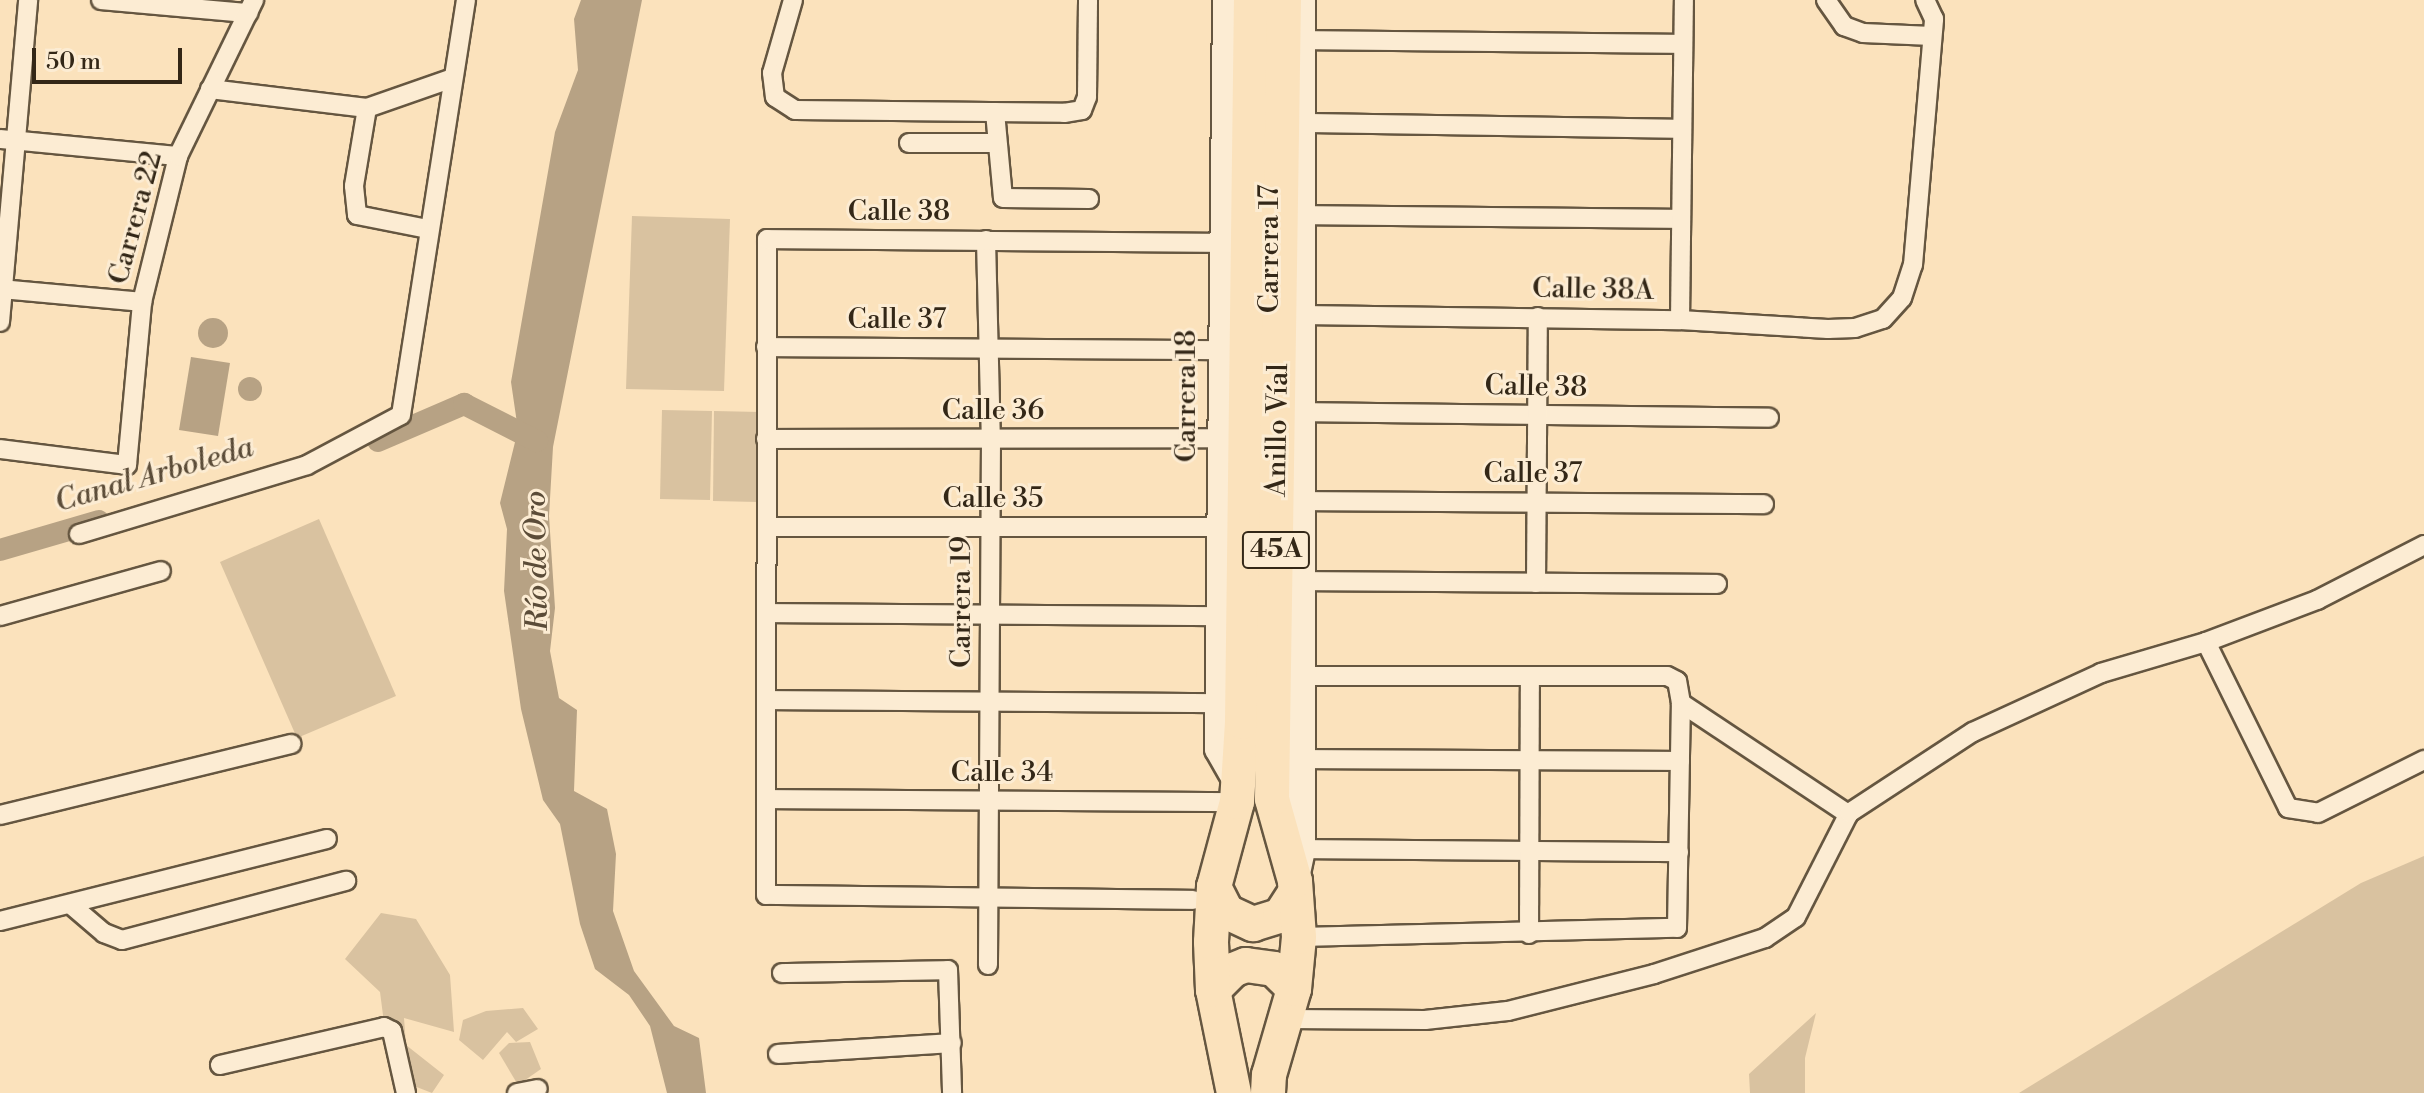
<!DOCTYPE html>
<html>
<head>
<meta charset="utf-8">
<style>
  body { margin:0 }
  #map { position:relative; width:2424px; height:1093px; overflow:hidden; background:#fbe2bc; font-family:"Libre Bodoni",serif }
  div>[style] { position:absolute }
  .green>* { inset:0; background:#d9c2a0 }
  .water>* { inset:0; background:#b7a284 }
  .round { border-radius:50% }
  .canal>* { height:22px; margin:-11px; padding:0 11px; transform-origin:11px; border-radius:11px; background:#b7a284 }
  .roads { filter:drop-shadow(2px 0 #655640) drop-shadow(-2px 0 #655640) drop-shadow(0 2px #655640) drop-shadow(0 -2px #655640) }
  .street>* { height:18px; margin:-9px; padding:0 9px; transform-origin:9px; border-radius:9px; background:#fcecd3 }
  .secondary>* { height:26px; margin:-13px; padding:0 13px; transform-origin:13px; border-radius:13px; background:#fcecd3 }
  .highway>* { height:34px; margin:-17px; padding:0 17px; transform-origin:17px; border-radius:17px; background:#fbe2bc }
  span { translate:-50% -50%; white-space:nowrap; text-align:center; line-height:1.15; -webkit-text-stroke:6px #fcecd3; paint-order:stroke }
  .shield-label span { padding:2px 6px; background:#fcecd3; border:2px solid; border-radius:6px; -webkit-text-stroke-width:0 }
  .shield-label { font-size:26px; color:#332717; font-weight:700 }
  .street-label { font-size:28px; color:#332717 }
  .water-label { font-size:30px; color:#5b4c38; font-style:italic }
  .scale { position:absolute; left:32px; top:48px; width:150px; height:36px; box-sizing:border-box; border:4px solid #332717; border-top:0; padding-left:10px; font-size:24px; line-height:28px; white-space:nowrap; color:#332717; -webkit-text-stroke:6px #fcecd3; paint-order:stroke }
</style>
</head>
<body>
<div id="map">
  <div class="green">
    <div style="clip-path:polygon(632px 216px,730px 219px,724px 391px,626px 389px)"></div>
    <div style="clip-path:polygon(662px 410px,712px 411px,710px 500px,660px 499px)"></div>
    <div style="clip-path:polygon(714px 411px,760px 412px,758px 502px,713px 501px)"></div>
    <div style="clip-path:polygon(319px 519px,396px 696px,297px 738px,220px 562px)"></div>
    <div style="clip-path:polygon(2424px 856px,2424px 1093px,2019px 1093px,2361px 883px)"></div>
    <div style="clip-path:polygon(381px 913px,416px 919px,450px 975px,454px 1032px,404px 1018px,406px 1045px,444px 1075px,432px 1093px,391px 1077px,380px 992px,345px 959px)"></div>
    <div style="clip-path:polygon(523px 1008px,538px 1029px,516px 1042px,507px 1032px,483px 1060px,459px 1040px,463px 1020px,486px 1011px)"></div>
    <div style="clip-path:polygon(1816px 1013px,1805px 1058px,1805px 1093px,1750px 1093px,1749px 1074px)"></div>
    <div style="clip-path:polygon(530px 1042px,541px 1069px,518px 1085px,499px 1053px,509px 1043px)"></div>
  </div>
  <div class="water">
    <div style="clip-path:polygon(581px 0,642px 0,553px 447px,549px 516px,555px 608px,550px 651px,559px 698px,577px 710px,574px 791px,607px 809px,616px 854px,613px 911px,634px 971px,674px 1026px,699px 1038px,706px 1093px,667px 1093px,650px 1026px,629px 995px,595px 969px,580px 924px,560px 824px,543px 800px,521px 709px,504px 591px,507px 529px,500px 503px,518px 430px,511px 382px,555px 132px,578px 70px,574px 19px)"></div>
    <div class="round" style="left:198px;top:318px;width:30px;height:30px"></div>
    <div style="clip-path:polygon(191px 357px,230px 363px,218px 436px,179px 430px)"></div>
    <div class="round" style="left:238px;top:377px;width:24px;height:24px"></div>
  </div>
  <div class="canal">
    <div style="left:378px;top:441px;width:94px;rotate:-23.3deg"></div>
    <div style="left:464px;top:404px;width:82px;rotate:26.9deg"></div>
    <div style="left:0;top:550px;width:103px;rotate:-16.3deg"></div>
  </div>
  <div class="roads">
    <div class="street">
      <div style="left:101px;top:0;width:148px;rotate:5.1deg"></div>
      <div style="left:793px;top:0;width:76px;rotate:106deg"></div>
      <div style="left:772px;top:73px;width:24px;rotate:83deg"></div>
      <div style="left:775px;top:97px;width:24px;rotate:33deg"></div>
      <div style="left:795px;top:110px;width:269px;rotate:0.6deg"></div>
      <div style="left:1064px;top:113px;width:18px;rotate:-9deg"></div>
      <div style="left:1082px;top:110px;width:14px;rotate:-69deg"></div>
      <div style="left:1087px;top:97px;width:97px;rotate:-89.4deg"></div>
      <div style="left:1826px;top:0;width:32px;rotate:55deg"></div>
      <div style="left:1844px;top:26px;width:20px;rotate:20deg"></div>
      <div style="left:1863px;top:33px;width:69px;rotate:2.5deg"></div>
      <div style="left:1302px;top:40px;width:381px;rotate:0.6deg"></div>
      <div style="left:210px;top:89px;width:158px;rotate:6.9deg"></div>
      <div style="left:367px;top:108px;width:88px;rotate:-19.3deg"></div>
      <div style="left:367px;top:108px;width:79px;rotate:99.5deg"></div>
      <div style="left:354px;top:186px;width:29px;rotate:84deg"></div>
      <div style="left:357px;top:215px;width:72px;rotate:11.2deg"></div>
      <div style="left:995px;top:112px;width:86px;rotate:84.7deg"></div>
      <div style="left:1003px;top:198px;width:86px;rotate:0.7deg"></div>
      <div style="left:1302px;top:123px;width:380px;rotate:0.9deg"></div>
      <div style="left:0;top:139px;width:179px;rotate:5.5deg"></div>
      <div style="left:909px;top:143px;width:88px"></div>
      <div style="left:1301px;top:215px;width:380px;rotate:0.6deg"></div>
      <div style="left:986px;top:240px;width:199px;rotate:88.6deg"></div>
      <div style="left:991px;top:439px;width:526px;rotate:90.33deg"></div>
      <div style="left:0;top:289px;width:143px;rotate:5.2deg"></div>
      <div style="left:1302px;top:315px;width:378px;rotate:0.8deg"></div>
      <div style="left:1680px;top:320px;width:148px;rotate:3.5deg"></div>
      <div style="left:1828px;top:329px;width:27px;rotate:-2deg"></div>
      <div style="left:1855px;top:328px;width:29px;rotate:-18deg"></div>
      <div style="left:1883px;top:319px;width:28px;rotate:-48deg"></div>
      <div style="left:1902px;top:298px;width:35px;rotate:-72deg"></div>
      <div style="left:1913px;top:265px;width:247px;rotate:-85.1deg"></div>
      <div style="left:1934px;top:19px;width:21px;rotate:-115deg"></div>
      <div style="left:1680px;top:320px;width:320px;rotate:-89.3deg"></div>
      <div style="left:0;top:322px;width:323px;rotate:-85deg"></div>
      <div style="left:766px;top:347px;width:453px;rotate:0.4deg"></div>
      <div style="left:1302px;top:412px;width:467px;rotate:0.7deg"></div>
      <div style="left:766px;top:439px;width:453px;rotate:-0.1deg"></div>
      <div style="left:0;top:449px;width:128px;rotate:7.2deg"></div>
      <div style="left:127px;top:465px;width:164px;rotate:-84.7deg"></div>
      <div style="left:142px;top:302px;width:150px;rotate:-76.1deg"></div>
      <div style="left:178px;top:156px;width:174px;rotate:-64deg"></div>
      <div style="left:1301px;top:501px;width:463px;rotate:0.4deg"></div>
      <div style="left:767px;top:527px;width:452px"></div>
      <div style="left:79px;top:534px;width:238px;rotate:-16.8deg"></div>
      <div style="left:307px;top:465px;width:106px;rotate:-28deg"></div>
      <div style="left:401px;top:415px;width:420px;rotate:-81.1deg"></div>
      <div style="left:1300px;top:581px;width:417px;rotate:0.4deg"></div>
      <div style="left:1536px;top:583px;width:266px;rotate:-89.6deg"></div>
      <div style="left:767px;top:613px;width:451px;rotate:0.4deg"></div>
      <div style="left:0;top:616px;width:167px;rotate:-15.6deg"></div>
      <div style="left:2206px;top:642px;width:185px;rotate:63.7deg"></div>
      <div style="left:2288px;top:808px;width:30px;rotate:9deg"></div>
      <div style="left:2318px;top:813px;width:119px;rotate:-26.6deg"></div>
      <div style="left:767px;top:700px;width:451px;rotate:0.4deg"></div>
      <div style="left:1681px;top:703px;width:201px;rotate:33.6deg"></div>
      <div style="left:1300px;top:759px;width:380px;rotate:0.3deg"></div>
      <div style="left:766px;top:799px;width:471px;rotate:0.4deg"></div>
      <div style="left:0;top:815px;width:300px;rotate:-13.7deg"></div>
      <div style="left:1302px;top:849px;width:377px;rotate:0.5deg"></div>
      <div style="left:1193px;top:900px;width:427px;rotate:-179.3deg"></div>
      <div style="left:766px;top:895px;width:656px;rotate:-89.91deg"></div>
      <div style="left:767px;top:239px;width:455px;rotate:0.5deg"></div>
      <div style="left:70px;top:904px;width:45px;rotate:40.5deg"></div>
      <div style="left:104px;top:933px;width:19px;rotate:21deg"></div>
      <div style="left:122px;top:940px;width:232px;rotate:-14.8deg"></div>
      <div style="left:0;top:921px;width:337px;rotate:-14.1deg"></div>
      <div style="left:1529px;top:934px;width:258px;rotate:-89.8deg"></div>
      <div style="left:1299px;top:937px;width:378px;rotate:-1.4deg"></div>
      <div style="left:1677px;top:928px;width:225px;rotate:-89deg"></div>
      <div style="left:1681px;top:703px;width:22px;rotate:-100deg"></div>
      <div style="left:1677px;top:681px;width:11px;rotate:-153deg"></div>
      <div style="left:1667px;top:676px;width:367px;rotate:180deg"></div>
      <div style="left:782px;top:973px;width:166px;rotate:-1deg"></div>
      <div style="left:948px;top:970px;width:123px;rotate:88.1deg"></div>
      <div style="left:1288px;top:1019px;width:137px;rotate:0.4deg"></div>
      <div style="left:1425px;top:1020px;width:83px;rotate:-6.2deg"></div>
      <div style="left:1508px;top:1011px;width:151px;rotate:-14.2deg"></div>
      <div style="left:1654px;top:974px;width:117px;rotate:-18deg"></div>
      <div style="left:1765px;top:938px;width:37px;rotate:-34deg"></div>
      <div style="left:1796px;top:917px;width:117px;rotate:-63deg"></div>
      <div style="left:1849px;top:813px;width:148px;rotate:-33.2deg"></div>
      <div style="left:1973px;top:732px;width:141px;rotate:-24.7deg"></div>
      <div style="left:2101px;top:673px;width:109px;rotate:-16.4deg"></div>
      <div style="left:2206px;top:642px;width:119px;rotate:-20.7deg"></div>
      <div style="left:2317px;top:600px;width:120px;rotate:-27.2deg"></div>
      <div style="left:778px;top:1054px;width:174px;rotate:-3.6deg"></div>
      <div style="left:220px;top:1065px;width:168px;rotate:-13deg"></div>
      <div style="left:384px;top:1027px;width:9px;rotate:27deg"></div>
      <div style="left:392px;top:1031px;width:64px;rotate:77.3deg"></div>
      <div style="left:517px;top:1093px;width:21px;rotate:-11deg"></div>
    </div>
    <div class="secondary">
      <div style="left:1226px;top:0;width:749px;rotate:90.61deg"></div>
      <div style="left:1218px;top:749px;width:43px;rotate:60.4deg"></div>
      <div style="left:1296px;top:878px;width:30px;rotate:-78deg"></div>
      <div style="left:1302px;top:849px;width:849px;rotate:-90deg"></div>
    </div>
    <div class="highway">
      <div style="left:1214px;top:887px;width:28px;rotate:63deg"></div>
      <div style="left:1227px;top:912px;width:29px;rotate:25deg"></div>
      <div style="left:1253px;top:924px;width:28px;rotate:-17deg"></div>
      <div style="left:1280px;top:916px;width:27px;rotate:-57deg"></div>
      <div style="left:1213px;top:990px;width:28px;rotate:-45deg"></div>
      <div style="left:1233px;top:970px;width:14px;rotate:-21deg"></div>
      <div style="left:1246px;top:965px;width:28px;rotate:8deg"></div>
      <div style="left:1274px;top:969px;width:28px;rotate:45deg"></div>
      <div style="left:1234px;top:1093px;width:105px;rotate:-101.5deg"></div>
      <div style="left:1213px;top:990px;width:48px;rotate:-92.4deg"></div>
      <div style="left:1211px;top:942px;width:55px;rotate:-86.9deg"></div>
      <div style="left:1214px;top:887px;width:88px;rotate:-74.9deg"></div>
      <div style="left:1237px;top:802px;width:80px;rotate:-86.4deg"></div>
      <div style="left:1242px;top:722px;width:722px;rotate:-89.29deg"></div>
      <div style="left:1268px;top:1093px;width:18px;rotate:-87deg"></div>
      <div style="left:1269px;top:1075px;width:90px;rotate:-73.8deg"></div>
      <div style="left:1294px;top:989px;width:52px;rotate:-84.5deg"></div>
      <div style="left:1299px;top:937px;width:56px;rotate:-94.1deg"></div>
      <div style="left:1295px;top:881px;width:85px;rotate:-105.7deg"></div>
      <div style="left:1272px;top:799px;width:799px;rotate:-89.14deg"></div>
    </div>
  </div>
  <div class="shield-label">
    <span style="left:1276px;top:550px">45A</span>
  </div>
  <div class="street-label">
    <span style="left:899px;top:212px">Calle 38</span>
    <span style="left:136px;top:218px;rotate:-75deg">Carrera 22</span>
    <span style="left:1270px;top:249px;rotate:-90deg">Carrera 17</span>
    <span style="left:1593px;top:290px;rotate:1deg">Calle 38A</span>
    <span style="left:897px;top:320px">Calle 37</span>
    <span style="left:1536px;top:387px;rotate:1deg">Calle 38</span>
    <span style="left:1187px;top:396px;rotate:-90deg">Carrera 18</span>
    <span style="left:993px;top:411px">Calle 36</span>
    <span style="left:1278px;top:430px;rotate:-89deg">Anillo Víal</span>
    <span style="left:1533px;top:474px">Calle 37</span>
    <span style="left:993px;top:499px">Calle 35</span>
    <span style="left:962px;top:602px;rotate:-90deg">Carrera 19</span>
    <span style="left:1002px;top:773px">Calle 34</span>
  </div>
  <div class="water-label">
    <span style="left:154px;top:475px;rotate:-16deg">Canal Arboleda</span>
    <span style="left:537px;top:561px;rotate:-91deg">Río de Oro</span>
  </div>
  <div class="scale">50 m</div>
</div>
</body>
</html>
